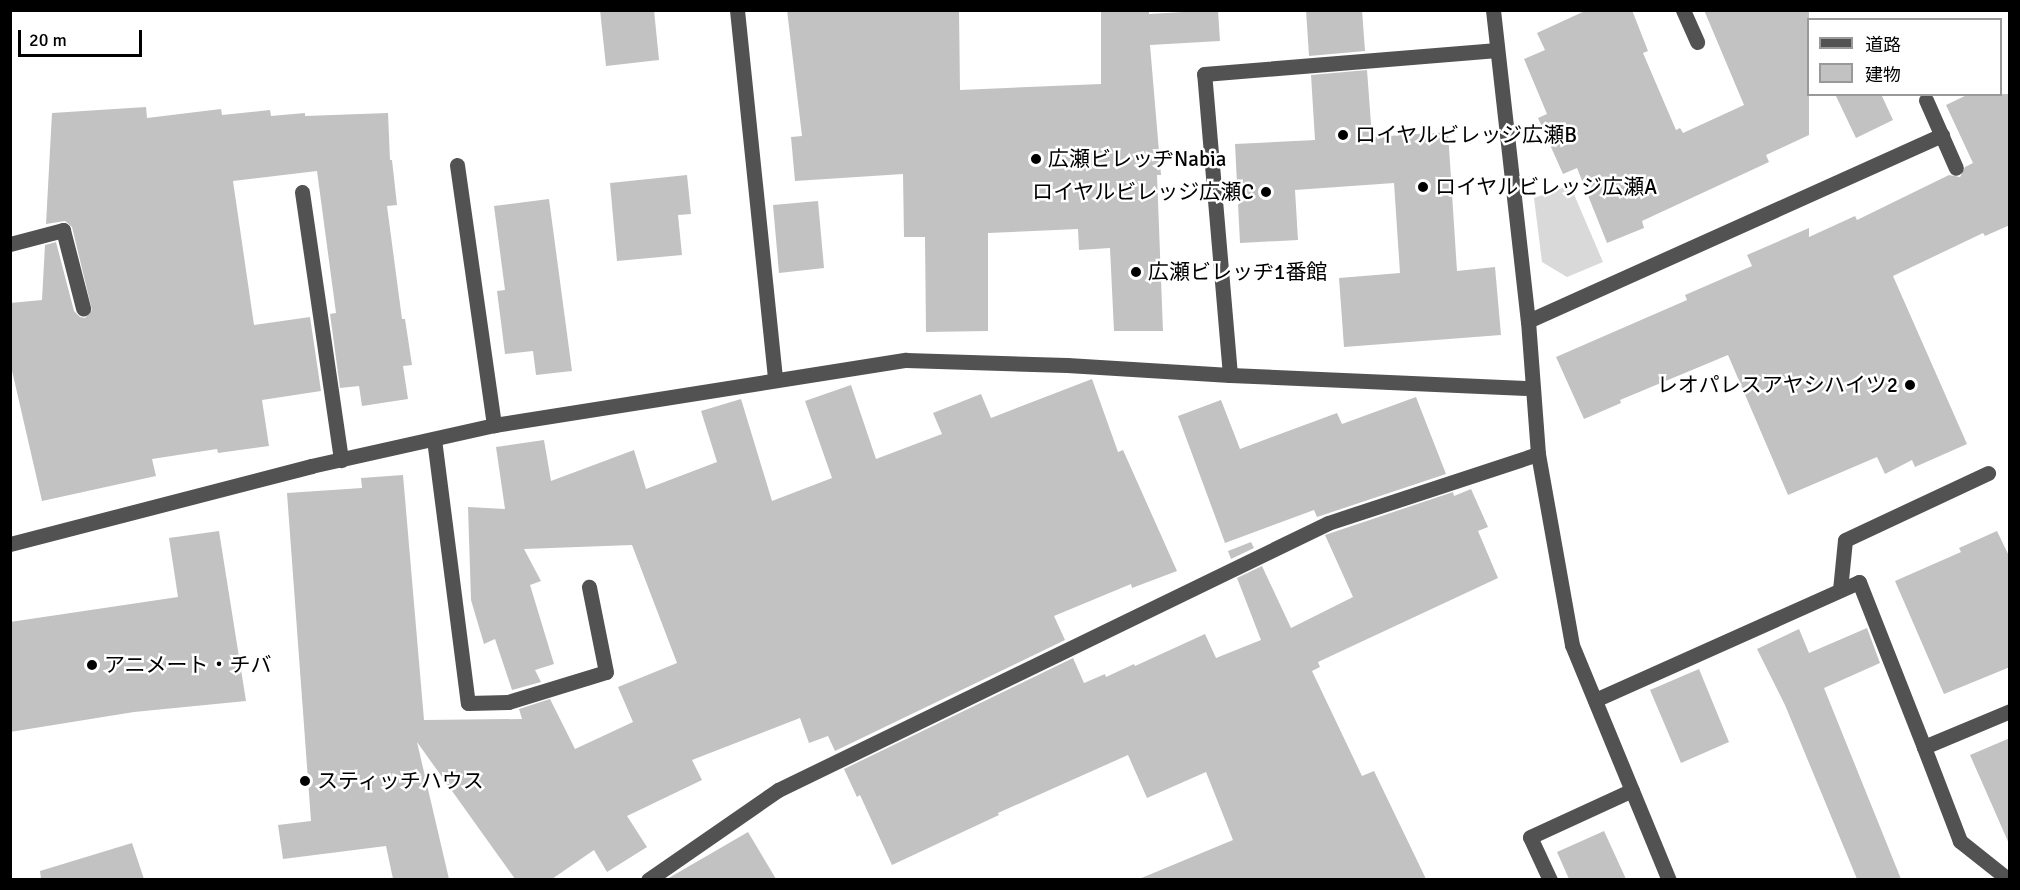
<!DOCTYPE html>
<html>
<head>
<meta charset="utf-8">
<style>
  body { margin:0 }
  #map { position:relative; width:2020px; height:890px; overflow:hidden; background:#fff; font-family:Signika,"Noto Sans JP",sans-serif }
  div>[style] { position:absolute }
  .green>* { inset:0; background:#d9d9d9 }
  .building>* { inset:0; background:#c2c2c2 }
  .minor>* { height:15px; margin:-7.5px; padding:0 7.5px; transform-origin:7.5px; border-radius:7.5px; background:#525252 }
  .dots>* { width:16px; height:16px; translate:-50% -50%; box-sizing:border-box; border:3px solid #fff; border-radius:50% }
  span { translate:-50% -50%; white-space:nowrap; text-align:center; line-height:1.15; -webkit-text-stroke:5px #fff; paint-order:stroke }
  .poi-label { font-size:21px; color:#000 }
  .left { translate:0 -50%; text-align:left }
  .right { translate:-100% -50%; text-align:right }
  .frame { position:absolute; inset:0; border:12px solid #000; pointer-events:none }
  .legend { position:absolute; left:1807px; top:18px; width:195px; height:78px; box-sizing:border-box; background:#fff; border:2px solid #999; margin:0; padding:8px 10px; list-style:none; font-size:18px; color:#000 }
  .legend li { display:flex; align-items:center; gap:12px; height:30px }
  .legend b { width:30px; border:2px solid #999 }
  .scale { position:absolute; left:18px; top:30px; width:124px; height:27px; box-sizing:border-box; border:3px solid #000; border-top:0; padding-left:8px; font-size:18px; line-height:21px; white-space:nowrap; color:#000; -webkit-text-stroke:4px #fff; paint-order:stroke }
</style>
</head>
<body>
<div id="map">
  <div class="green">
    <div style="clip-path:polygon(1570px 185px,1603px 262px,1567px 277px,1542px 262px,1534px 198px)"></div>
  </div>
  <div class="building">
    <div style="clip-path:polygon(600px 10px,654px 10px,659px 60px,606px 66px)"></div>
    <div style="clip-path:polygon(787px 10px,959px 10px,960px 90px,1101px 84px,1101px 10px,1149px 10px,1149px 14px,1218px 10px,1220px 41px,1150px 45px,1161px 175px,1157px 175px,1163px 331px,1114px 331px,1110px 248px,1079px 250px,1078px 229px,988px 233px,988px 331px,926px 332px,925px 237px,904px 237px,903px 174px,795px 181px,791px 137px,802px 136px)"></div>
    <div style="clip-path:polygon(1306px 10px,1362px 10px,1365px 51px,1309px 56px)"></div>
    <div style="clip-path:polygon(1587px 10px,1632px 10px,1648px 51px,1643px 53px,1676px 130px,1680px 128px,1683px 133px,1744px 105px,1704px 10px,1809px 10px,1809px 135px,1766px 155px,1769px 162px,1642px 221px,1644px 228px,1607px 243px,1577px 168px,1563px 174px,1538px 118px,1547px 114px,1524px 59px,1545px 50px,1537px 33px)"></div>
    <div style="clip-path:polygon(1367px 70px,1372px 137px,1448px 132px,1457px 271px,1495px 267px,1501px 335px,1344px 347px,1339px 278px,1400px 273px,1394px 183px,1295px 190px,1298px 240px,1240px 243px,1235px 144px,1315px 140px,1311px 75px)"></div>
    <div style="clip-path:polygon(1835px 94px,1881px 94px,1893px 120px,1856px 138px)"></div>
    <div style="clip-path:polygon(1969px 94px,2010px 94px,2010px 225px,1985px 236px,1983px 233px,1893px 276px,1967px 444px,1915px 467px,1912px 460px,1885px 474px,1877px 457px,1788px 495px,1728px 355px,1620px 400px,1621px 403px,1584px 419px,1556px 357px,1687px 300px,1685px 295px,1752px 266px,1747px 255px,1809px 228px,1809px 237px,1855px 216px,1857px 220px,1949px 175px,1960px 177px,1965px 167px,1973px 163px,1946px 105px)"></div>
    <div style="clip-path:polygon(146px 107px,147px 118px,221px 109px,222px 115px,270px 110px,271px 116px,305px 113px,305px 116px,388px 113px,390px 160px,392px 160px,397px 205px,387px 206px,402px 319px,405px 319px,412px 365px,403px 366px,408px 399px,362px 406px,359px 386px,340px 388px,330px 314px,336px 313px,317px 171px,233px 181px,254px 325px,310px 317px,321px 391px,262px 400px,269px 446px,218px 453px,217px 449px,152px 459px,156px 476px,42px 501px,10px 362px,10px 303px,42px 300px,45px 245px,56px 242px,74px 311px,80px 317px,85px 318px,92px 310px,72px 227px,65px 221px,46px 224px,52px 113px)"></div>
    <div style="clip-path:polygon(687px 175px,691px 214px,678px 215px,682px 255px,617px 261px,610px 183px)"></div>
    <div style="clip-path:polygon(549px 199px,572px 371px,536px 375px,533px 351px,505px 354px,497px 291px,505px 290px,494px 206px)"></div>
    <div style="clip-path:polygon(818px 201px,824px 268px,779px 273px,773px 205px)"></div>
    <div style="clip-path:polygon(1092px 379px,1118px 452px,1123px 450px,1177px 571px,1132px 588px,1131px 584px,1054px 616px,1065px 640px,835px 751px,828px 736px,809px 743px,800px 718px,692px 760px,702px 780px,627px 816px,647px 847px,607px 872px,594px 850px,552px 879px,515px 879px,417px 742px,449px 879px,393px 879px,386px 846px,283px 859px,278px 825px,311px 821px,287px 493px,362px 488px,361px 478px,403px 475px,424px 720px,522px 719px,519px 709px,550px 699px,575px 749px,633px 722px,618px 687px,677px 663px,632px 545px,524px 549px,541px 581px,530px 585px,554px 664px,535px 670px,541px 682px,512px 690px,495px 639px,484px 644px,471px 600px,468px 507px,505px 509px,496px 447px,544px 440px,551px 481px,634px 450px,646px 489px,717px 462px,701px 411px,741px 399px,772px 501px,832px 478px,805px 401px,851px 385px,876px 459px,942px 434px,933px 413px,981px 394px,991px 418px)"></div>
    <div style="clip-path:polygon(1416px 397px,1446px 474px,1317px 517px,1314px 510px,1225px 543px,1178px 416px,1221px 400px,1240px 449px,1337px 413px,1342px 424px)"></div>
    <div style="clip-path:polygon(1471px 489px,1488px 527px,1478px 531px,1498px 578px,1318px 662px,1320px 667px,1312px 671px,1362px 776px,1374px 771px,1426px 879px,1139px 879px,1233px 840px,1206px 772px,1147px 798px,1128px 755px,998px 813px,999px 815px,892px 865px,860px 795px,857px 797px,844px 769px,1073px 658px,1084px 683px,1105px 674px,1106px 677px,1134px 664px,1135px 666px,1205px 634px,1216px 658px,1261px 640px,1237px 578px,1262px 566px,1291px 628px,1353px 597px,1325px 535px,1453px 492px,1454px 496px)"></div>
    <div style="clip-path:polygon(219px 531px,246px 701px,134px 712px,10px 732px,10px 622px,178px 597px,169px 538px)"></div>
    <div style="clip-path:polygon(1997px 531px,2010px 558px,2010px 667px,1944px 694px,1895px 581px,1961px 552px,1959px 548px)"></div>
    <div style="clip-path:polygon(1251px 542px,1254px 548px,1231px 559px,1228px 551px)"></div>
    <div style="clip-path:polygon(1867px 628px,1880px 663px,1824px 688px,1901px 879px,1857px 879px,1785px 705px,1757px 649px,1799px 629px,1809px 653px)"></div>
    <div style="clip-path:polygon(1699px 669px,1729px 742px,1681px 763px,1650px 690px)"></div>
    <div style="clip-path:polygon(2010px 738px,2010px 846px,1970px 755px)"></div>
    <div style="clip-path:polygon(1604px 831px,1626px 879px,1569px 879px,1557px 852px)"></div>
    <div style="clip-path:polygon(748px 832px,776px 879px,667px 879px)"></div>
    <div style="clip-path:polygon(132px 843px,144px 879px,41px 879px,40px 871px)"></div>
  </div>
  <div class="minor">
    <div style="left:737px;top:10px;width:372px;rotate:84.1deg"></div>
    <div style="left:1493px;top:10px;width:313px;rotate:83.6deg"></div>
    <div style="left:1528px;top:321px;width:133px;rotate:85.7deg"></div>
    <div style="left:1538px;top:454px;width:194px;rotate:79.9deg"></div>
    <div style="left:1572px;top:645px;width:254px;rotate:67.6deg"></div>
    <div style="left:1683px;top:10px;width:35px;rotate:66deg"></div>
    <div style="left:1926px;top:100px;width:74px;rotate:66.2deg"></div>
    <div style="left:457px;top:165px;width:263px;rotate:81.9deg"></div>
    <div style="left:302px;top:192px;width:271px;rotate:81.7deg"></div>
    <div style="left:10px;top:244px;width:55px;rotate:-14.8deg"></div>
    <div style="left:63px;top:230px;width:81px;rotate:75.6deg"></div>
    <div style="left:1528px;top:321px;width:454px;rotate:-24.2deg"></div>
    <div style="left:1230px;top:375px;width:302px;rotate:-94.9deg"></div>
    <div style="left:1204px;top:74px;width:294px;rotate:-4.7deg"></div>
    <div style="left:434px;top:439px;width:266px;rotate:82.7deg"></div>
    <div style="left:468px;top:703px;width:40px;rotate:-1.4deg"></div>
    <div style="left:508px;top:702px;width:102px;rotate:-17deg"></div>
    <div style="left:606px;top:672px;width:87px;rotate:-101.3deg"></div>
    <div style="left:10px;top:544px;width:311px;rotate:-14.5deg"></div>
    <div style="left:311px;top:466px;width:188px;rotate:-12.6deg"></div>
    <div style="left:494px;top:425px;width:417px;rotate:-9deg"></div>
    <div style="left:906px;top:360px;width:161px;rotate:1.8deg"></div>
    <div style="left:1067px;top:365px;width:163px;rotate:3.5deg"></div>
    <div style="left:1230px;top:375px;width:302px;rotate:2.5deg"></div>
    <div style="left:1840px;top:590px;width:50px;rotate:-84.3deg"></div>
    <div style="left:1845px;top:540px;width:158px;rotate:-25.1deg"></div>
    <div style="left:1595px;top:700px;width:289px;rotate:-24.1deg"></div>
    <div style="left:1859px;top:582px;width:177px;rotate:68.5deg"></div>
    <div style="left:648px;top:880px;width:158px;rotate:-34.7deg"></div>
    <div style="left:778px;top:790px;width:611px;rotate:-25.89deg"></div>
    <div style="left:1328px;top:523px;width:221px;rotate:-18.2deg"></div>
    <div style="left:1550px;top:880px;width:47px;rotate:-114.9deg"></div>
    <div style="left:1530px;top:837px;width:112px;rotate:-24.7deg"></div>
    <div style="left:2009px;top:880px;width:63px;rotate:-141.5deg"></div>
    <div style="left:1960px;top:841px;width:101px;rotate:-111deg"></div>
    <div style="left:1924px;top:747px;width:93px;rotate:-22.7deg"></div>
  </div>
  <div class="dots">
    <div style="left:1343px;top:135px;background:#000"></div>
    <div style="left:1036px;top:159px;background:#000"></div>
    <div style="left:1423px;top:187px;background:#000"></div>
    <div style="left:1266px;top:192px;background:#000"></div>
    <div style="left:1136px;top:272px;background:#000"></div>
    <div style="left:1910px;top:385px;background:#000"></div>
    <div style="left:92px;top:665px;background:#000"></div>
    <div style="left:305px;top:781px;background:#000"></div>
  </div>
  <div class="poi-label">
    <span class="left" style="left:1355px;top:135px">ロイヤルビレッジ広瀬B</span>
    <span class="left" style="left:1048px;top:159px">広瀬ビレッヂNabia</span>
    <span class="left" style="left:1435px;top:187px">ロイヤルビレッジ広瀬A</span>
    <span class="right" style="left:1254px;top:192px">ロイヤルビレッジ広瀬C</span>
    <span class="left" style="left:1148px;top:272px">広瀬ビレッヂ1番館</span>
    <span class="right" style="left:1898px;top:385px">レオパレスアヤシハイツ2</span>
    <span class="left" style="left:104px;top:665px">アニメート・チバ</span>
    <span class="left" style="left:317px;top:781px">スティッチハウス</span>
  </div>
  <div class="frame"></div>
  <ul class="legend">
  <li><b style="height:8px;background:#525252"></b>道路</li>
  <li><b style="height:16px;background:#c2c2c2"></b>建物</li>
  </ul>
  <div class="scale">20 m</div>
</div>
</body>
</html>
